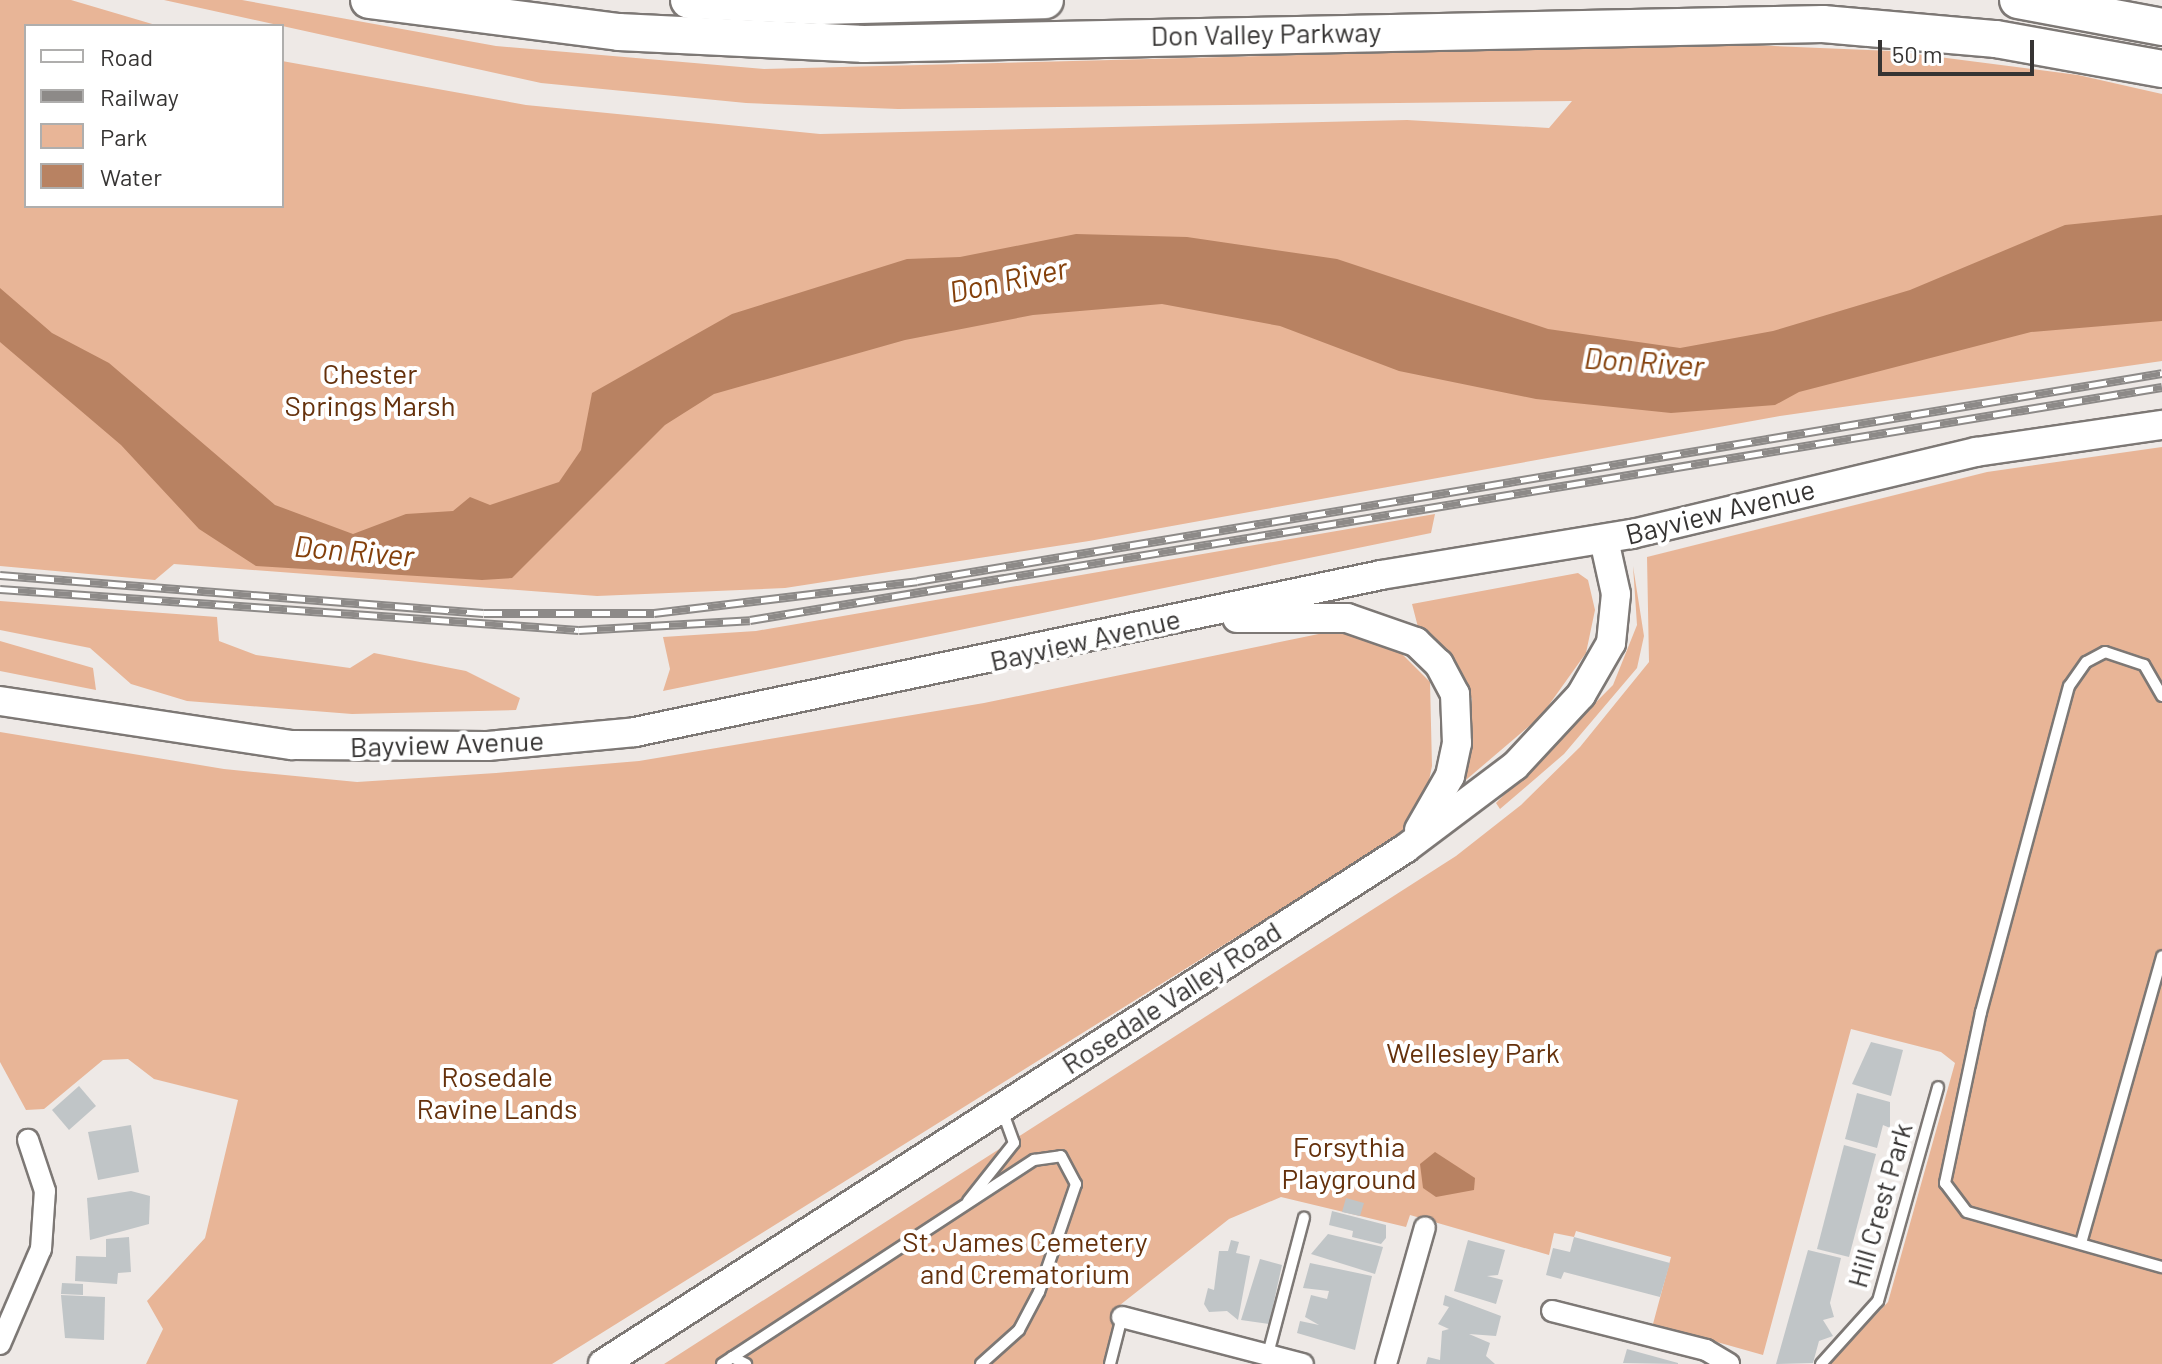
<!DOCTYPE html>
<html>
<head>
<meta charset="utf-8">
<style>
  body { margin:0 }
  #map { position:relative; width:2162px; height:1364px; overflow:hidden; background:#eee9e6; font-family:Barlow,sans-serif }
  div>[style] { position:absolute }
  .green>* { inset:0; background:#e8b597 }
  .water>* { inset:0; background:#b88262 }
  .building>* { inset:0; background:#c0c5c7 }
  .roads { filter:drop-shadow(2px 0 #7d7875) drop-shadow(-2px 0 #7d7875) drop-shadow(0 2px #7d7875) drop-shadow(0 -2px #7d7875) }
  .lane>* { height:10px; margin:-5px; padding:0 5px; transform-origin:5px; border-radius:5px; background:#fff }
  .street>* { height:20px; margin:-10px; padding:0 10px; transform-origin:10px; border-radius:10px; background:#fff }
  .secondary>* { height:28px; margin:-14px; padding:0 14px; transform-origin:14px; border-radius:14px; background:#fff }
  .highway>* { height:36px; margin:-18px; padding:0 18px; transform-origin:18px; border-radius:18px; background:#fff }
  .rail>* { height:9px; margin-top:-4.5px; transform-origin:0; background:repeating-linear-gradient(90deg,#fff 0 18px,#8d8a88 0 36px); box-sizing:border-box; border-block:2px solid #8d8a88 }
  span { translate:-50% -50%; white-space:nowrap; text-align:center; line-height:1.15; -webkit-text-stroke:8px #fff; paint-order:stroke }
  .street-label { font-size:28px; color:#363433 }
  .park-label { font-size:28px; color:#65310c }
  .water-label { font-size:30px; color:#84400b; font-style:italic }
  .legend { position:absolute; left:24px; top:24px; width:260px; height:184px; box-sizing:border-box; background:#fff; border:2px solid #afaead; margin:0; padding:10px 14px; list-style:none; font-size:24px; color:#363433 }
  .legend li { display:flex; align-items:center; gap:16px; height:40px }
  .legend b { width:40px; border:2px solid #afaead }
  .scale { position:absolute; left:1878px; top:40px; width:156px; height:36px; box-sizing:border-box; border:4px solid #363433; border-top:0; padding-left:10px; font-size:24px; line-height:28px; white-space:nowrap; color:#363433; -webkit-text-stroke:6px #fff; paint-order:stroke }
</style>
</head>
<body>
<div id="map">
  <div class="green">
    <div style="clip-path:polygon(0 0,71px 0,159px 26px,26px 26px,26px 206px,282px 206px,282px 61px,526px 105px,820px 134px,1407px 120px,1549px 128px,1572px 101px,898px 109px,746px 103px,541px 83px,164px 0,242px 0,496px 46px,764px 69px,1726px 44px,1892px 51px,2078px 75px,2162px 94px,2162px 361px,1780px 416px,1089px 541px,785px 588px,597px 596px,174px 564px,155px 580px,0 566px)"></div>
    <div style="clip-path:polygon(2162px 447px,2162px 1364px,1829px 1364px,1888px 1302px,1955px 1063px,1941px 1052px,1851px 1029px,1763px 1355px,1653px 1324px,1671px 1257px,1576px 1231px,1574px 1237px,1554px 1233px,1549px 1255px,1410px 1215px,1406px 1227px,1281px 1197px,1229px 1219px,1120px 1305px,1103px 1364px,664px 1364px,1456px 856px,1521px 805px,1580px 747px,1649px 662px,1647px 557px,1987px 472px)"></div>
    <div style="clip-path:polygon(1435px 514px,1431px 533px,663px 691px,670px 669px,663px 637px,756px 631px)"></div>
    <div style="clip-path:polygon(1633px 566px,1644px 636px,1637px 668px,1564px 754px,1500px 809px,1496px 803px,1613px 685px,1637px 625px)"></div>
    <div style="clip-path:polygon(1578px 573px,1588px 580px,1595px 610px,1586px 653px,1541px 716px,1460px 785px,1472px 699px,1450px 655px,1419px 631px,1412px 604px)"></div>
    <div style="clip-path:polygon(0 601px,217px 617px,219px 641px,256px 655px,350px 668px,374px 653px,466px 671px,520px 698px,516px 710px,352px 714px,187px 701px,131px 684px,90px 648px,0 630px)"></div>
    <div style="clip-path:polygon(1343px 629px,1394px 646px,1430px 682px,1432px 766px,1426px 795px,1403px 833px,552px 1364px,146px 1364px,163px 1329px,147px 1301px,205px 1238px,238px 1100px,154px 1079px,128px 1059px,103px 1060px,44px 1109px,26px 1110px,0 1062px,0 732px,224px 769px,357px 782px,496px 773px,639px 761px,984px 703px)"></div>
    <div style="clip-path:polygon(0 641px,93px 668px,96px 690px,0 671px)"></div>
  </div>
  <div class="water">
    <div style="clip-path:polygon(2162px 215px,2162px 321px,2031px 332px,1799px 392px,1775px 405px,1671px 413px,1536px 399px,1399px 371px,1280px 326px,1162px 304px,1033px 315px,905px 340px,714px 394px,665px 425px,512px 578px,482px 580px,256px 566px,199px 529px,121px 445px,0 342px,0 288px,52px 333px,109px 363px,275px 505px,353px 534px,406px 514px,453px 511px,470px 497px,490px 505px,559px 482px,581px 450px,592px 393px,732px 314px,907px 259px,960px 257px,1076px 234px,1187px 237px,1337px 259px,1548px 329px,1680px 348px,1773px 331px,1910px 290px,2065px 225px)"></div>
    <div style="clip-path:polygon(1435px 1152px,1475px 1178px,1474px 1190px,1436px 1197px,1423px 1188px,1420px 1164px)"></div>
  </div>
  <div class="building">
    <div style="clip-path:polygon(1871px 1042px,1903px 1050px,1891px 1096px,1852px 1084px)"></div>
    <div style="clip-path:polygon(79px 1086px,96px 1106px,69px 1130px,52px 1110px)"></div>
    <div style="clip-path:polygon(1857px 1093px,1890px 1102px,1890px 1128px,1883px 1125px,1877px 1148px,1845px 1139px)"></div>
    <div style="clip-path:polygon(131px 1125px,139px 1172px,98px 1180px,88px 1132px)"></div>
    <div style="clip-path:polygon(1844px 1145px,1876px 1154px,1849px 1257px,1817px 1249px)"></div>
    <div style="clip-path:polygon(131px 1191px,150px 1196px,149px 1224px,90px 1240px,87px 1198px)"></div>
    <div style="clip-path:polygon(1346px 1198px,1364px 1203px,1360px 1216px,1342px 1212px)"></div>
    <div style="clip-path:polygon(1332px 1211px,1386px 1225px,1386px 1238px,1381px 1244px,1352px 1237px,1353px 1231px,1329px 1225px)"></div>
    <div style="clip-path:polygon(1328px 1234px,1383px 1247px,1375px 1274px,1311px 1254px)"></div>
    <div style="clip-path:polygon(129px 1237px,131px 1272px,118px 1273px,117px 1284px,75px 1281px,76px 1256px,106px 1257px,106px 1239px)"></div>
    <div style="clip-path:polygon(1574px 1237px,1670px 1263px,1660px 1297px,1564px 1272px,1561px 1279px,1546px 1275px,1553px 1248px,1570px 1252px)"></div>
    <div style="clip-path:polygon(1231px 1240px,1239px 1242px,1236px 1253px,1250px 1256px,1238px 1320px,1227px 1311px,1209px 1312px,1204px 1304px,1208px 1288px,1214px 1290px,1219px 1251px,1228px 1251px)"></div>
    <div style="clip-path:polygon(1468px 1240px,1505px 1250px,1498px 1275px,1487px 1276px,1503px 1280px,1496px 1304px,1454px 1291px)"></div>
    <div style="clip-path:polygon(1808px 1250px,1841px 1258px,1830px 1303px,1834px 1317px,1823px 1320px,1833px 1336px,1819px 1341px,1813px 1363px,1776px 1364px)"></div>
    <div style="clip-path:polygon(1260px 1259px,1282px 1265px,1269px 1324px,1241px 1320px)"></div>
    <div style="clip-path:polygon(1310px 1263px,1372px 1276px,1355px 1350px,1297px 1333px,1300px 1321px,1319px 1325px,1305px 1317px,1311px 1295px,1327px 1299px,1329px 1291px,1303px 1288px)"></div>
    <div style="clip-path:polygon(62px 1283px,83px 1284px,83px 1295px,61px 1294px)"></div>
    <div style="clip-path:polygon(61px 1295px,105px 1297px,104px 1340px,65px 1338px)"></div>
    <div style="clip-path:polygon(1445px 1295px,1501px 1316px,1496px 1336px,1469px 1334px,1490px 1343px,1486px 1356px,1495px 1364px,1426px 1364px,1428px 1357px,1440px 1360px,1442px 1331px,1449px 1329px,1438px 1324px,1449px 1307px,1443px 1305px)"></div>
    <div style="clip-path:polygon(1627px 1349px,1678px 1363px,1678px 1364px,1623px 1363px)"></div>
  </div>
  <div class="roads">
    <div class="lane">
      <div style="left:2162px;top:696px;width:36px;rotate:-120deg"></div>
      <div style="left:2144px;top:665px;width:41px;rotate:-161.6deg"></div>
      <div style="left:2105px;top:652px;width:21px;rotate:152deg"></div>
      <div style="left:2086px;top:662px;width:29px;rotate:125deg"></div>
      <div style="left:2069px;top:686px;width:338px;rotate:105.1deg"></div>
      <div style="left:1981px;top:1012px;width:175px;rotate:101.9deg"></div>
      <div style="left:1945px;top:1183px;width:36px;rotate:53deg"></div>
      <div style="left:1967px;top:1212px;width:203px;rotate:15.8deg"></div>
      <div style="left:968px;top:1201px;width:74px;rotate:-51.6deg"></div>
      <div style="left:1014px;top:1143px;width:35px;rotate:-110deg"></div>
      <div style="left:2081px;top:1243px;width:298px;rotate:-74.2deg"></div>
      <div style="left:1268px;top:1354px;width:141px;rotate:-75.2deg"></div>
      <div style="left:732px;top:1357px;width:16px;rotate:27deg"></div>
      <div style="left:722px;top:1364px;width:373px;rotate:-33.2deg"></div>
      <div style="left:1034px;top:1160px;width:27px;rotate:-8deg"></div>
      <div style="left:1061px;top:1156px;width:32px;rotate:62deg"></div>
      <div style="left:1076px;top:1184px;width:114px;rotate:108.9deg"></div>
      <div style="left:1039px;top:1292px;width:43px;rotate:117.8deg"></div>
      <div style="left:1019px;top:1330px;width:51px;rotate:138.2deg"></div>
      <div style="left:1110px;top:1364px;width:49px;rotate:-75.7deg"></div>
      <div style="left:1821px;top:1364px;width:85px;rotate:-47.9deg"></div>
      <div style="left:1878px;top:1301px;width:222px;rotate:-74.3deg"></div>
    </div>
    <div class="street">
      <div style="left:1552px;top:1311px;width:159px;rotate:14.2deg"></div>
      <div style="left:1706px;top:1350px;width:27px;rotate:31deg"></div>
      <div style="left:1122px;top:1317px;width:187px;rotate:14.6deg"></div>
      <div style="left:0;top:1344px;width:103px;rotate:-66.7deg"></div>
      <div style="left:41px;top:1249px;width:58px;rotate:-86.1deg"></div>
      <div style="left:45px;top:1191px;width:54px;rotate:-108.4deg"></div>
      <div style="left:1386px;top:1364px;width:142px;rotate:-74.1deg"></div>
    </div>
    <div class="secondary">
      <div style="left:1237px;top:618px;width:110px"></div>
      <div style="left:1347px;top:618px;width:73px;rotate:19.2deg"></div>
      <div style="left:1416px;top:642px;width:32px;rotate:44deg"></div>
      <div style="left:1439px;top:664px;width:34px;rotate:62deg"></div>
      <div style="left:1455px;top:694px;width:49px;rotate:87.7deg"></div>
      <div style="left:1457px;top:743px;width:34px;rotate:102deg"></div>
      <div style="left:1450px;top:776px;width:62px;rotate:119.9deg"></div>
      <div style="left:0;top:701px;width:295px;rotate:8.6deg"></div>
      <div style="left:292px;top:745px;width:196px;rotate:0.3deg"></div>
      <div style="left:488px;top:746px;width:148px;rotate:-5.4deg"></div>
      <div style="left:635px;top:732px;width:762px;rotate:-11.88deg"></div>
      <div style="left:1381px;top:575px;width:254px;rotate:-9.3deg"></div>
      <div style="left:1632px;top:534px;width:354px;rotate:-13.4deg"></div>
      <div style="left:1976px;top:452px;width:188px;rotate:-8.3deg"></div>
      <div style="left:603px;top:1364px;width:954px;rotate:-32.72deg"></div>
      <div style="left:1406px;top:848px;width:136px;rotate:-37deg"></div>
      <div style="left:1515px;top:766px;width:97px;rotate:-47.1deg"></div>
      <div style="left:1581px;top:695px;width:60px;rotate:-60deg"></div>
      <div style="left:1611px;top:643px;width:49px;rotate:-84.2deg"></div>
      <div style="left:1616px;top:594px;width:55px;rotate:-102.5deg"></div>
    </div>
    <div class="highway">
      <div style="left:369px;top:0;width:252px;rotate:7.3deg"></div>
      <div style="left:619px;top:32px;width:245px;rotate:2.8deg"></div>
      <div style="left:864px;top:44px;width:959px;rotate:-1.19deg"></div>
      <div style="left:1823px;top:24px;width:174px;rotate:5deg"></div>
      <div style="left:1996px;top:39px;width:169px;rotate:10.2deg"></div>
      <div style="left:689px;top:0;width:131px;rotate:2.6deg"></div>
      <div style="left:820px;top:6px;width:225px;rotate:-1.5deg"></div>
      <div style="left:2018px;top:0;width:147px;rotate:10.6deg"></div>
    </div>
  </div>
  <div class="rail">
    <div style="left:0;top:575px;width:485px;rotate:4.5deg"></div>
    <div style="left:484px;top:613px;width:170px"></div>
    <div style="left:654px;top:613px;width:265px;rotate:-6.9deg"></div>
    <div style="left:917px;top:581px;width:1262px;rotate:-9.48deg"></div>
    <div style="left:0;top:589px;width:580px;rotate:4.05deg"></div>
    <div style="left:579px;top:630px;width:171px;rotate:-3.3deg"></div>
    <div style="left:750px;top:620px;width:1431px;rotate:-9.37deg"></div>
  </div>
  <div class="street-label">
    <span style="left:1266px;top:33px;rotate:-1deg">Don Valley Parkway</span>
    <span style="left:1720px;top:511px;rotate:-14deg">Bayview Avenue</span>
    <span style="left:1085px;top:639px;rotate:-13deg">Bayview Avenue</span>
    <span style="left:447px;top:743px;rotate:-2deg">Bayview Avenue</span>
    <span style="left:1171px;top:997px;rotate:-33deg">Rosedale Valley Road</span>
    <span style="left:1879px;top:1205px;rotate:-74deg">Hill Crest Park</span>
  </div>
  <div class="park-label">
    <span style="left:370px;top:389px">Chester<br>Springs Marsh</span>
    <span style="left:1473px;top:1052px">Wellesley Park</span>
    <span style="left:497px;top:1092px">Rosedale<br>Ravine Lands</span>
    <span style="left:1349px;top:1162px">Forsythia<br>Playground</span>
    <span style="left:1025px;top:1257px">St. James Cemetery<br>and Crematorium</span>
  </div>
  <div class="water-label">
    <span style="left:1008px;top:279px;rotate:-12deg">Don River</span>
    <span style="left:1644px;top:361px;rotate:4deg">Don River</span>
    <span style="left:354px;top:550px;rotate:5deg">Don River</span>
  </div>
  <ul class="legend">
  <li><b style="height:10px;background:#fff"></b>Road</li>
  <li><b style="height:10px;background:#8d8a88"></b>Railway</li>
  <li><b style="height:22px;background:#e8b597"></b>Park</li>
  <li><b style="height:22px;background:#b88262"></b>Water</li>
  </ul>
  <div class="scale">50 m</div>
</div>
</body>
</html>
